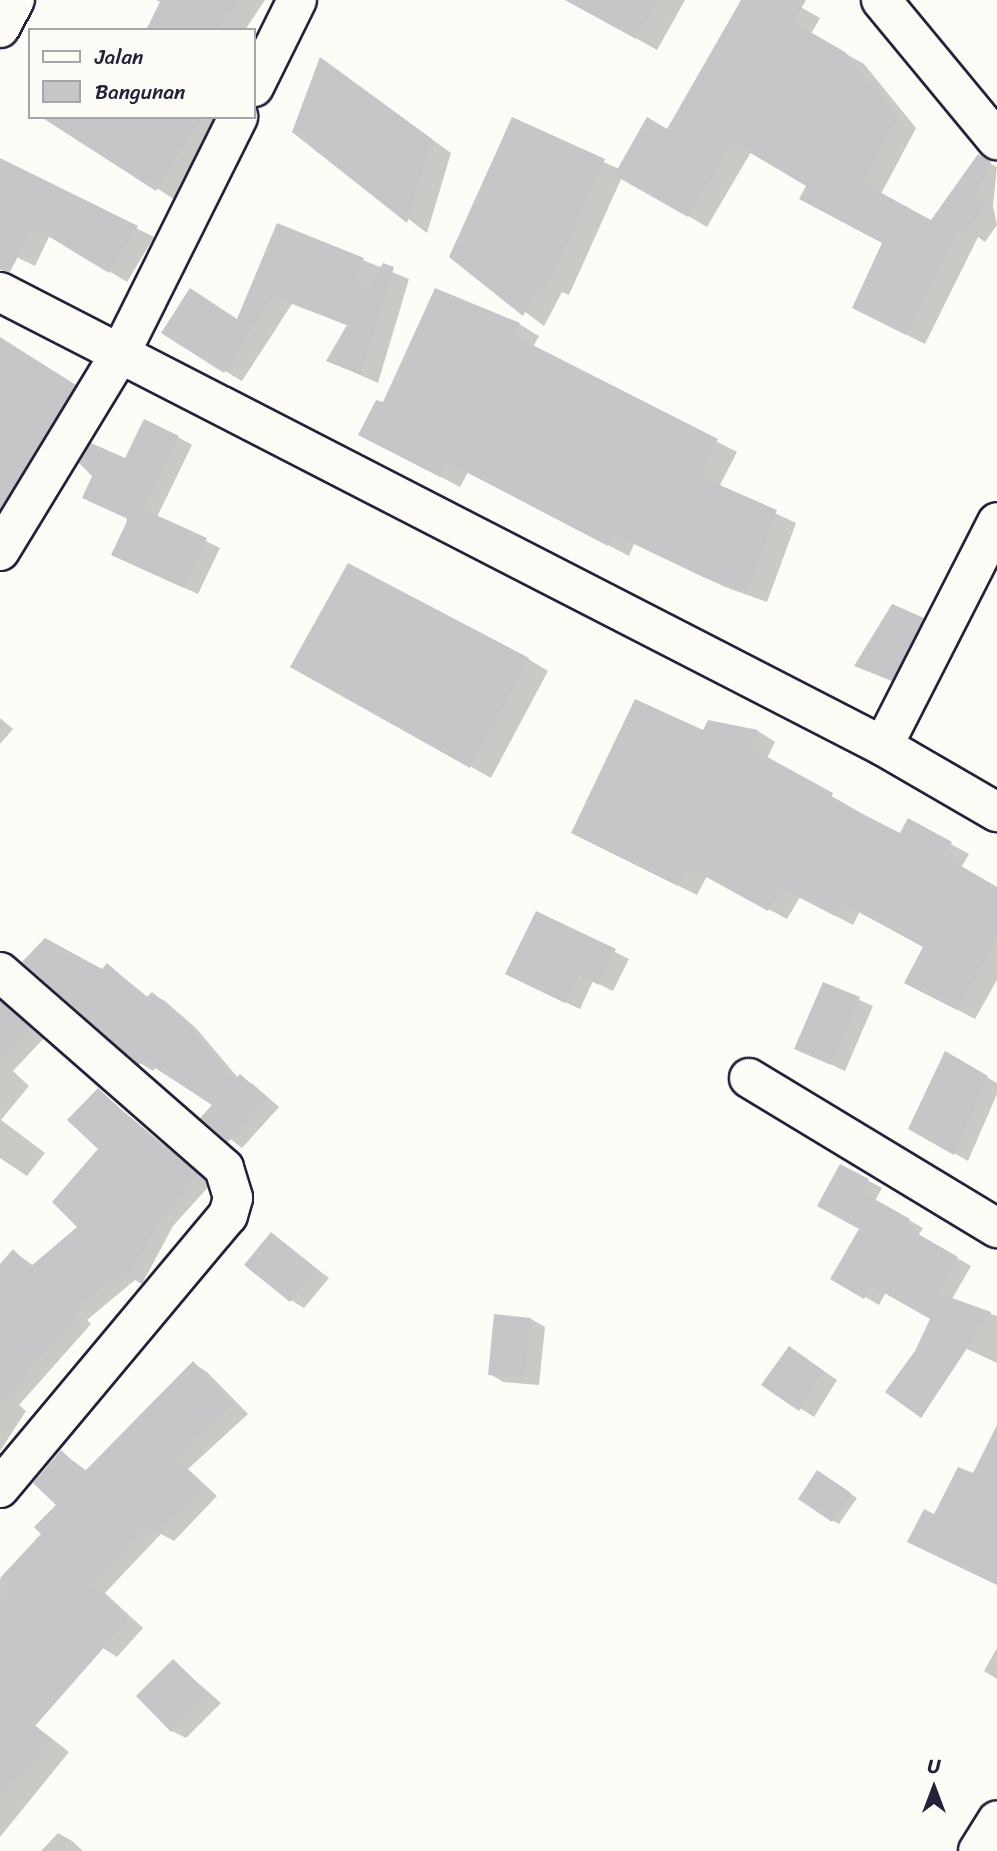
<!DOCTYPE html>
<html>
<head>
<meta charset="utf-8">
<style>
  body { margin:0 }
  #map { position:relative; width:997px; height:1851px; overflow:hidden; background:#fdfcf7; font-family:Sriracha,sans-serif }
  div>[style] { position:absolute }
  .shadow>* { inset:0; background:#0003 }
  .building>* { inset:0; background:#c6c6c8 }
  .roads { filter:drop-shadow(2px 0 #22223b) drop-shadow(-2px 0 #22223b) drop-shadow(0 2px #22223b) drop-shadow(0 -2px #22223b) }
  .street>* { height:38px; margin:-19px; padding:0 19px; transform-origin:19px; border-radius:19px; background:#fdfcf7 }
  .primary>* { height:38px; margin:-19px; padding:0 19px; transform-origin:19px; border-radius:19px; background:#fdfcf7 }
  span { translate:-50% -50%; white-space:nowrap; text-align:center; line-height:1.15; -webkit-text-stroke:5px #fdfcf7; paint-order:stroke }
  .legend { position:absolute; left:28px; top:28px; width:228px; height:91px; box-sizing:border-box; background:#fdfcf7; border:2px solid #a5a5ac; margin:0; padding:9px 12px; list-style:none; font-size:21px; color:#22223b }
  .legend li { display:flex; align-items:center; gap:14px; height:35px }
  .legend b { width:35px; border:2px solid #a5a5ac }
  .north { position:absolute; left:899px; top:1753px; width:70px; height:70px; -webkit-text-stroke:5px #fdfcf7; paint-order:stroke; rotate:0deg; font-size:19px; font-weight:700; line-height:28px; text-align:center; color:#22223b }
  .north::after { content:''; display:block; margin:auto; width:24px; height:32px; background:#22223b; clip-path:polygon(50% 0,100% 100%,50% 72%,0 100%) }
</style>
</head>
<body>
<div id="map">
  <div class="shadow">
    <div style="clip-path:polygon(156px 0,265px 0,245px 30px,148px 30px,162px 3px)"></div>
    <div style="clip-path:polygon(594px 0,685px 0,657px 50px,588px 11px)"></div>
    <div style="clip-path:polygon(743px 0,788px 0,820px 18px,811px 34px,864px 64px,916px 128px,881px 194px,931px 222px,978px 157px,997px 167px,993px 206px,997px 225px,985px 242px,978px 237px,925px 344px,873px 318px,884px 243px,808px 186px,751px 152px,707px 227px,622px 177px,569px 295px,562px 292px,544px 326px,451px 256px,513px 120px,619px 169px,667px 131px)"></div>
    <div style="clip-path:polygon(321px 60px,451px 153px,427px 233px,294px 132px)"></div>
    <div style="clip-path:polygon(50px 117px,233px 117px,175px 200px)"></div>
    <div style="clip-path:polygon(0 160px,154px 237px,127px 282px,50px 235px,35px 266px,0 249px)"></div>
    <div style="clip-path:polygon(278px 225px,409px 279px,378px 383px,329px 361px,349px 326px,292px 304px,242px 381px,225px 371px,238px 320px)"></div>
    <div style="clip-path:polygon(519px 324px,539px 336px,533px 347px,737px 452px,719px 487px,796px 523px,767px 602px,725px 587px,634px 544px,629px 556px,468px 472px,460px 487px,380px 445px,384px 404px)"></div>
    <div style="clip-path:polygon(0 339px,92px 396px,23px 509px,0 496px)"></div>
    <div style="clip-path:polygon(178px 437px,192px 445px,157px 517px,220px 548px,198px 594px,127px 562px,126px 461px)"></div>
    <div style="clip-path:polygon(923px 619px,936px 627px,906px 687px,856px 665px)"></div>
    <div style="clip-path:polygon(528px 659px,548px 671px,491px 778px,293px 666px)"></div>
    <div style="clip-path:polygon(0 718px,13px 729px,0 744px)"></div>
    <div style="clip-path:polygon(709px 722px,758px 731px,775px 742px,767px 758px,900px 836px,909px 821px,969px 854px,961px 868px,997px 889px,997px 980px,975px 1019px,924px 992px,925px 947px,860px 911px,853px 925px,800px 897px,787px 919px,707px 876px,697px 895px,592px 843px,703px 733px)"></div>
    <div style="clip-path:polygon(536px 913px,629px 959px,613px 991px,593px 981px,580px 1009px,520px 981px)"></div>
    <div style="clip-path:polygon(108px 965px,149px 998px,152px 994px,165px 1001px,196px 1028px,239px 1079px,253px 1084px,279px 1107px,242px 1148px,203px 1118px,215px 1105px,156px 1067px,153px 1071px,140px 1063px,103px 971px)"></div>
    <div style="clip-path:polygon(824px 984px,873px 1006px,845px 1071px,796px 1048px)"></div>
    <div style="clip-path:polygon(0 997px,45px 1037px,13px 1071px,29px 1086px,1px 1120px,45px 1153px,27px 1176px,0 1158px)"></div>
    <div style="clip-path:polygon(946px 1054px,997px 1083px,997px 1094px,968px 1161px,910px 1128px)"></div>
    <div style="clip-path:polygon(98px 1090px,211px 1184px,173px 1226px,142px 1284px,135px 1280px,87px 1320px,91px 1324px,19px 1405px,26px 1411px,0 1451px,0 1266px,13px 1251px,34px 1266px,80px 1227px,101px 1148px)"></div>
    <div style="clip-path:polygon(841px 1166px,882px 1188px,875px 1201px,923px 1228px,918px 1236px,971px 1266px,952px 1299px,997px 1316px,997px 1363px,941px 1337px,932px 1319px,886px 1292px,879px 1305px,833px 1278px,861px 1228px)"></div>
    <div style="clip-path:polygon(272px 1234px,329px 1278px,304px 1308px,291px 1300px)"></div>
    <div style="clip-path:polygon(495px 1316px,531px 1319px,545px 1327px,539px 1385px,503px 1382px,490px 1374px)"></div>
    <div style="clip-path:polygon(790px 1348px,837px 1380px,814px 1417px,764px 1385px)"></div>
    <div style="clip-path:polygon(193px 1363px,207px 1372px,248px 1414px,188px 1469px,217px 1496px,174px 1541px,161px 1534px,105px 1593px,143px 1628px,117px 1657px,103px 1648px,0 1701px,0 1580px,44px 1534px,58px 1505px,61px 1452px,87px 1471px)"></div>
    <div style="clip-path:polygon(823px 1476px,857px 1498px,839px 1524px,832px 1520px)"></div>
    <div style="clip-path:polygon(997px 1648px,997px 1679px,984px 1671px)"></div>
    <div style="clip-path:polygon(174px 1662px,221px 1703px,186px 1738px,172px 1731px)"></div>
    <div style="clip-path:polygon(23px 1716px,69px 1752px,0 1837px,0 1745px)"></div>
    <div style="clip-path:polygon(58px 1833px,72px 1841px,83px 1851px,41px 1851px)"></div>
  </div>
  <div class="building">
    <div style="clip-path:polygon(161px 0,239px 0,219px 30px,146px 30px)"></div>
    <div style="clip-path:polygon(565px 0,658px 0,636px 39px)"></div>
    <div style="clip-path:polygon(741px 0,806px 0,793px 22px,845px 52px,898px 116px,863px 183px,931px 220px,978px 154px,991px 162px,976px 194px,987px 203px,966px 232px,959px 228px,906px 335px,852px 308px,882px 243px,799px 199px,806px 186px,732px 142px,688px 217px,614px 175px,647px 117px,667px 129px)"></div>
    <div style="clip-path:polygon(320px 57px,432px 139px,407px 223px,292px 132px)"></div>
    <div style="clip-path:polygon(41px 117px,203px 117px,156px 191px)"></div>
    <div style="clip-path:polygon(512px 117px,605px 159px,548px 285px,541px 282px,523px 316px,449px 257px)"></div>
    <div style="clip-path:polygon(0 158px,138px 226px,109px 273px,33px 227px,10px 272px,0 270px)"></div>
    <div style="clip-path:polygon(277px 223px,364px 258px,354px 282px,368px 289px,383px 263px,394px 267px,361px 375px,326px 361px,347px 325px,274px 295px,224px 373px,161px 333px,190px 288px,237px 319px)"></div>
    <div style="clip-path:polygon(435px 288px,520px 323px,513px 335px,718px 439px,699px 476px,777px 510px,747px 592px,703px 577px,614px 534px,608px 546px,447px 462px,440px 477px,358px 435px,376px 400px,383px 402px)"></div>
    <div style="clip-path:polygon(0 337px,76px 385px,0 509px)"></div>
    <div style="clip-path:polygon(144px 419px,179px 436px,143px 509px,207px 538px,184px 588px,111px 555px,128px 519px,82px 498px,92px 476px,79px 463px,91px 443px,125px 458px)"></div>
    <div style="clip-path:polygon(348px 563px,529px 658px,470px 768px,290px 667px)"></div>
    <div style="clip-path:polygon(892px 604px,924px 618px,892px 681px,854px 666px)"></div>
    <div style="clip-path:polygon(635px 699px,703px 730px,708px 720px,758px 730px,749px 747px,833px 793px,831px 798px,900px 833px,908px 818px,952px 842px,944px 856px,997px 887px,997px 938px,957px 1010px,904px 983px,923px 947px,842px 903px,835px 916px,781px 888px,768px 911px,688px 867px,678px 886px,571px 833px)"></div>
    <div style="clip-path:polygon(536px 911px,616px 949px,599px 985px,579px 975px,565px 1003px,505px 974px)"></div>
    <div style="clip-path:polygon(45px 938px,102px 969px,107px 963px,146px 998px,152px 992px,183px 1019px,235px 1080px,240px 1074px,268px 1099px,228px 1142px,200px 1118px,212px 1105px,143px 1060px,139px 1065px,22px 962px)"></div>
    <div style="clip-path:polygon(823px 982px,860px 997px,831px 1065px,794px 1049px)"></div>
    <div style="clip-path:polygon(0 1001px,30px 1027px,0 1059px)"></div>
    <div style="clip-path:polygon(945px 1051px,988px 1076px,954px 1155px,908px 1129px)"></div>
    <div style="clip-path:polygon(98px 1088px,165px 1151px,167px 1148px,199px 1175px,160px 1219px,128px 1278px,122px 1272px,74px 1312px,78px 1315px,0 1404px,0 1264px,13px 1249px,30px 1267px,77px 1227px,52px 1202px,98px 1149px,67px 1120px)"></div>
    <div style="clip-path:polygon(840px 1164px,869px 1179px,862px 1192px,910px 1219px,906px 1227px,958px 1257px,938px 1293px,991px 1312px,921px 1418px,885px 1392px,915px 1351px,930px 1319px,872px 1286px,864px 1299px,830px 1279px,859px 1229px,817px 1206px)"></div>
    <div style="clip-path:polygon(271px 1232px,317px 1269px,290px 1302px,244px 1265px)"></div>
    <div style="clip-path:polygon(494px 1314px,531px 1318px,525px 1378px,488px 1375px)"></div>
    <div style="clip-path:polygon(789px 1346px,824px 1371px,799px 1411px,761px 1385px)"></div>
    <div style="clip-path:polygon(193px 1361px,234px 1405px,175px 1459px,204px 1487px,158px 1534px,148px 1524px,91px 1583px,129px 1619px,35px 1726px,51px 1740px,0 1798px,0 1606px,13px 1591px,0 1578px,41px 1534px,34px 1527px,56px 1505px,33px 1483px,61px 1450px,84px 1472px)"></div>
    <div style="clip-path:polygon(997px 1425px,997px 1585px,907px 1542px,924px 1509px,934px 1514px,958px 1467px,973px 1473px)"></div>
    <div style="clip-path:polygon(817px 1470px,851px 1493px,832px 1522px,798px 1499px)"></div>
    <div style="clip-path:polygon(173px 1659px,209px 1694px,171px 1732px,136px 1696px)"></div>
  </div>
  <div class="roads">
    <div class="street">
      <div style="left:0;top:28px;width:32px;rotate:-62deg"></div>
      <div style="left:254px;top:87px;width:97px;rotate:-63.7deg"></div>
      <div style="left:0;top:292px;width:993px;rotate:27.21deg"></div>
      <div style="left:883px;top:746px;width:132px;rotate:30.1deg"></div>
      <div style="left:0;top:551px;width:231px;rotate:-58.7deg"></div>
      <div style="left:120px;top:354px;width:265px;rotate:-63.5deg"></div>
      <div style="left:883px;top:746px;width:251px;rotate:-63deg"></div>
      <div style="left:0;top:972px;width:298px;rotate:41.2deg"></div>
      <div style="left:224px;top:1168px;width:31px;rotate:73deg"></div>
      <div style="left:233px;top:1198px;width:18px;rotate:106deg"></div>
      <div style="left:228px;top:1215px;width:356px;rotate:129.9deg"></div>
      <div style="left:749px;top:1078px;width:290px;rotate:31.2deg"></div>
      <div style="left:978px;top:1851px;width:36px;rotate:-58deg"></div>
    </div>
    <div class="primary">
      <div style="left:881px;top:0;width:182px;rotate:50.4deg"></div>
    </div>
  </div>
  <ul class="legend">
  <li><b style="height:9px;background:#fdfcf7"></b>Jalan</li>
  <li><b style="height:19px;background:#c6c6c8"></b>Bangunan</li>
  </ul>
  <div class="north">U</div>
</div>
</body>
</html>
